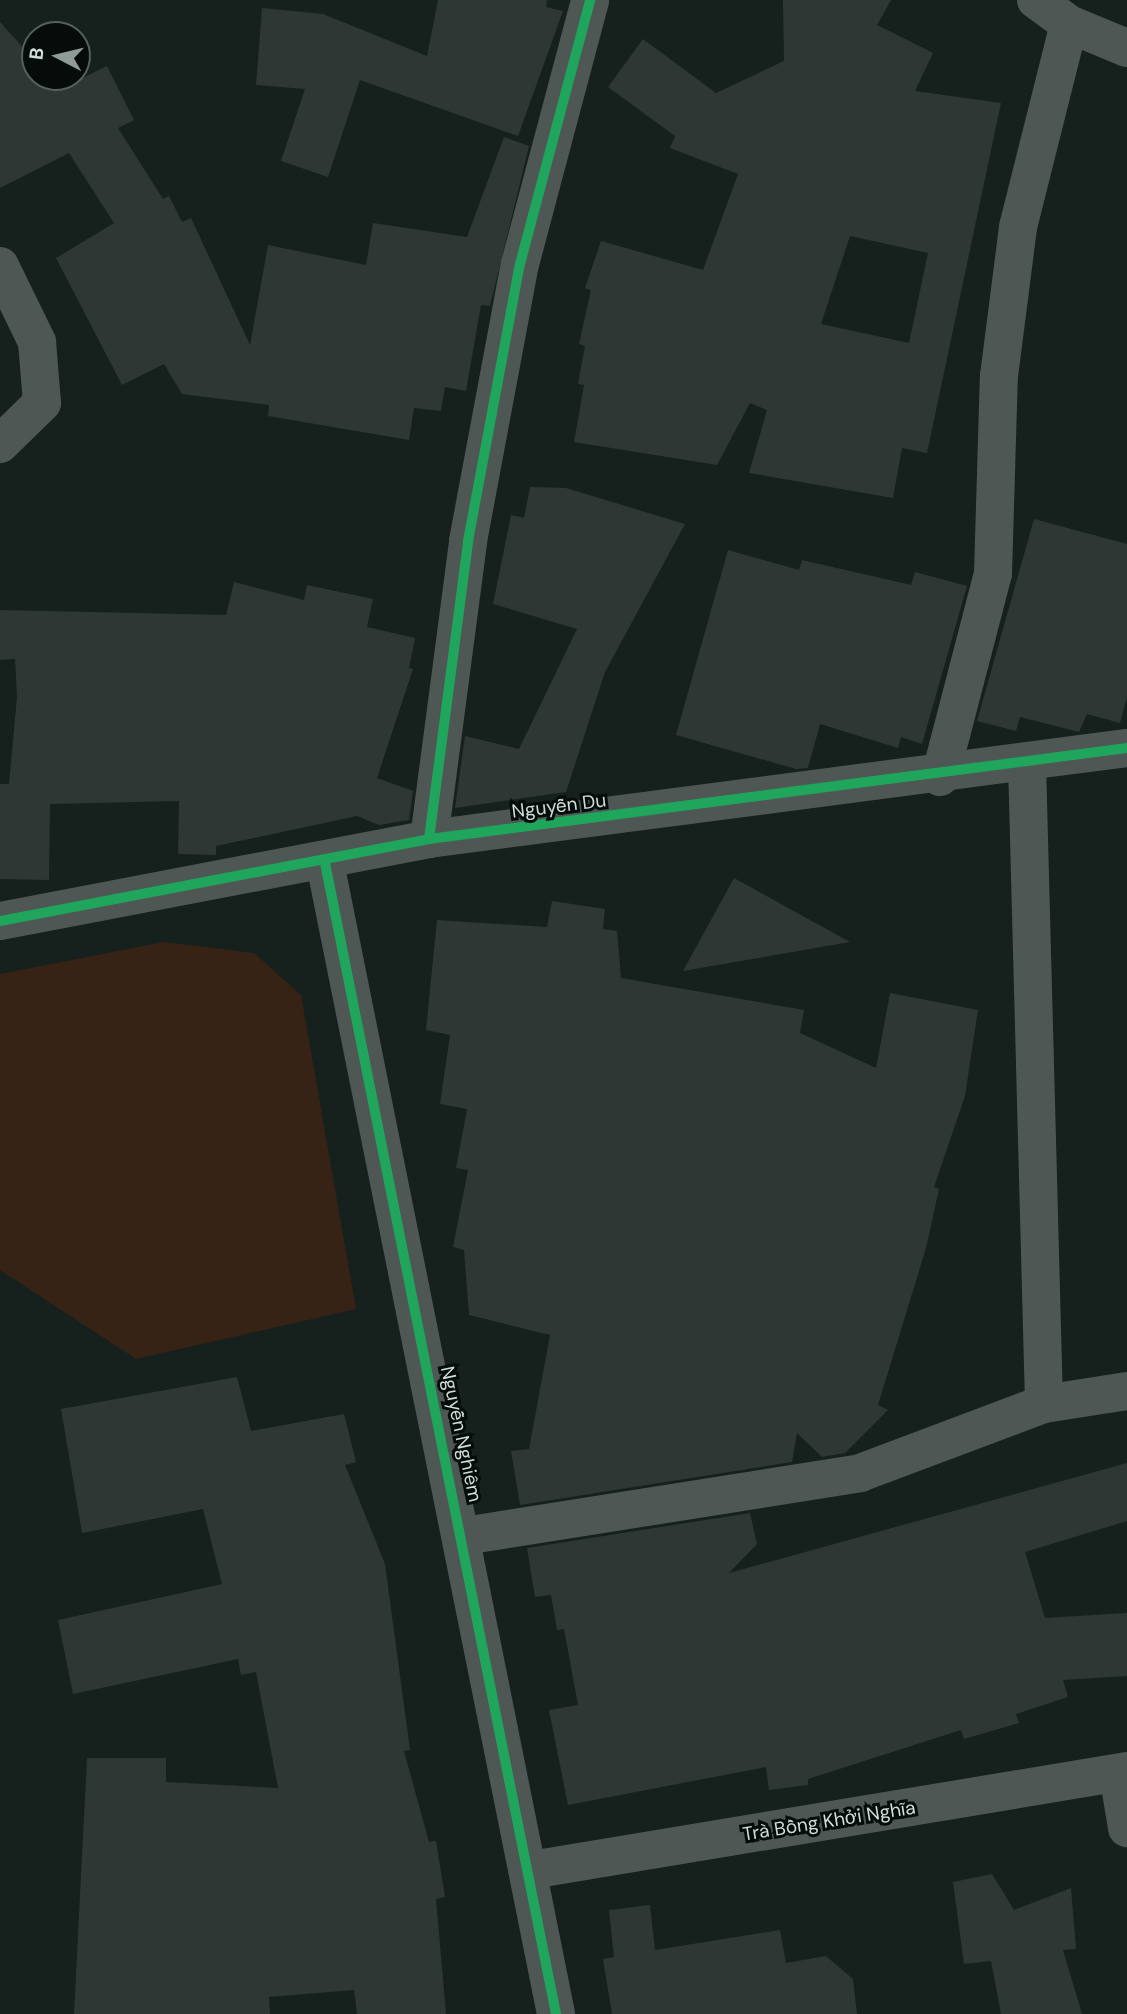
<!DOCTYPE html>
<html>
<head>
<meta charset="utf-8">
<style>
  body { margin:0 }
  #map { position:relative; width:1127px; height:2014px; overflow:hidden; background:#16201d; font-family:"DM Sans",sans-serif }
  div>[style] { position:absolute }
  .green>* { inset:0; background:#372316 }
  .building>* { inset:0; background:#2e3734 }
  .minor>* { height:38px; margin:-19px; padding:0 19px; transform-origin:19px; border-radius:19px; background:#4e5754 }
  .cycleway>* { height:10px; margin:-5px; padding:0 5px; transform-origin:5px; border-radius:5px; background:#20a55d }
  span { translate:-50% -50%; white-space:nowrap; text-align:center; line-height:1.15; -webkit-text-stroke:6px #050c0a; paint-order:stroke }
  .street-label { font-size:19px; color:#d0ddd8 }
  .north { position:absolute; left:21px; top:21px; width:70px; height:70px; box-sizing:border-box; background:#050c0a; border:2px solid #56605c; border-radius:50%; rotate:277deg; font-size:19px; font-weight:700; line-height:28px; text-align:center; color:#d0ddd8 }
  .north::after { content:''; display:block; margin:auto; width:24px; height:32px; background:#8f9b97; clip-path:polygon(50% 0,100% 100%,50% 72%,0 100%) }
</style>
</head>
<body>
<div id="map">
  <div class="green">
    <div style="clip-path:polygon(164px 942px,254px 953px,301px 995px,356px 1309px,136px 1359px,0 1270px,0 974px)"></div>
  </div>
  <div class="building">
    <div style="clip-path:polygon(438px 0,547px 0,546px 7px,563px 11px,518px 136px,360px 80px,328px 177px,281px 161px,305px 89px,256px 85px,262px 8px,323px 14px,427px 56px)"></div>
    <div style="clip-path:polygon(evenodd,783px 0,891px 0,877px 25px,933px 53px,915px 91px,1001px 103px,927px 453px,902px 448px,893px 498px,749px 473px,767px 410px,750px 403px,717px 465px,574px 442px,584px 385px,578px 384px,585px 346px,579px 344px,591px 290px,585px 288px,601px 241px,703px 270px,738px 174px,670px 148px,675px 136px,608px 87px,643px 39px,716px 93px,784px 61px,783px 0,850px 236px,928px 253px,909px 343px,821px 324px,850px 236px)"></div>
    <div style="clip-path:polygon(0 22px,35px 61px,35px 77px,50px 77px,60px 89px,107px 66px,134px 120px,118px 128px,163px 199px,169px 196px,182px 222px,191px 218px,250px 345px,268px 245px,366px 265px,373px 223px,467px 237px,504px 137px,529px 146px,490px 306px,481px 305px,466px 391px,445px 387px,441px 411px,414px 408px,409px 440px,268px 416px,269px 405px,182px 394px,164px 364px,122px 385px,56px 258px,114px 223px,69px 153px,0 188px)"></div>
    <div style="clip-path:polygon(530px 487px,566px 488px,685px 524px,605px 672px,566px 792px,455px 808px,465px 736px,519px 749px,577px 629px,493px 604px,511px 515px,524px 518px)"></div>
    <div style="clip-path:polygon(1034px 519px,1127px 544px,1127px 697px,1120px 723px,1087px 714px,1079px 732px,1020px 717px,1016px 731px,977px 721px)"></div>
    <div style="clip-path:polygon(728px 550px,799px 570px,802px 560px,911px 585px,915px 572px,967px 586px,922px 744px,901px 737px,898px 748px,820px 724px,808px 768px,796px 769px,676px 735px)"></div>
    <div style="clip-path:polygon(234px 582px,304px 600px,307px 585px,373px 599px,367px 627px,415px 638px,409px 668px,413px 669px,377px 778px,413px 791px,409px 820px,379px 825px,357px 816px,216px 846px,216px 855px,178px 854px,179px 801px,50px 804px,49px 880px,0 879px,0 784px,9px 784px,17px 697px,15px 659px,0 660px,0 610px,226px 615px)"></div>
    <div style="clip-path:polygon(734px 878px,850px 942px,683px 971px)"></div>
    <div style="clip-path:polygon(552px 901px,605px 909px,603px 929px,617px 931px,621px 978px,804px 1010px,800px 1033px,876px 1068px,890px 993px,978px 1010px,965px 1096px,934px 1187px,939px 1189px,926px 1248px,878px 1405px,888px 1410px,845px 1453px,822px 1457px,797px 1433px,792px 1462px,520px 1505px,511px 1451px,529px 1449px,550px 1335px,469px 1315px,464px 1250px,453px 1247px,468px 1170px,456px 1168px,467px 1109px,440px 1104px,450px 1035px,426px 1030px,437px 920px,547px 927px)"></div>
    <div style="clip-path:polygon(237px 1377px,251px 1431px,344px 1414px,356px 1462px,345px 1465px,385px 1564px,410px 1750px,404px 1751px,429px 1842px,436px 1841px,445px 1897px,436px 1899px,446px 2014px,357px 2014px,354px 1990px,269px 1997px,270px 2014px,74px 2014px,87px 1758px,166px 1758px,166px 1782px,278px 1788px,256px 1672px,241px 1675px,238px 1659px,73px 1694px,58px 1620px,222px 1584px,203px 1509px,82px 1533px,61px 1409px)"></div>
    <div style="clip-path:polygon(1127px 1463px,1127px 1521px,1025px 1552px,1045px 1618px,1127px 1613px,1127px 1676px,1063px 1680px,1068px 1697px,1016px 1714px,1019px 1723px,964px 1739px,961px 1730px,808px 1779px,808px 1785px,769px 1790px,766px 1767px,568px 1805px,549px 1710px,578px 1705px,564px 1629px,557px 1630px,551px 1595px,535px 1597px,527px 1548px,750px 1513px,757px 1544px,729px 1573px)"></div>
    <div style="clip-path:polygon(992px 1874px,1014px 1910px,1071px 1888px,1076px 1949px,1063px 1950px,1082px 2014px,1001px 2014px,991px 1961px,964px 1964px,953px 1882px)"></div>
    <div style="clip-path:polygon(650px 1905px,655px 1950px,780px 1930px,786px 1963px,826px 1956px,853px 1979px,857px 2014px,612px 2014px,603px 1959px,614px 1957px,609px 1910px)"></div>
  </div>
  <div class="minor">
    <div style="left:1036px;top:0;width:41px;rotate:36deg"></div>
    <div style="left:1069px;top:24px;width:63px;rotate:22.5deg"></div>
    <div style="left:0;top:266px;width:85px;rotate:64deg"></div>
    <div style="left:37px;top:342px;width:61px;rotate:85.3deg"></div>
    <div style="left:42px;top:403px;width:59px;rotate:135.7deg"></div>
    <div style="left:1027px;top:763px;width:641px;rotate:88.48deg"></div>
    <div style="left:940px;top:777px;width:210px;rotate:-75.4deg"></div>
    <div style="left:993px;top:574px;width:198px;rotate:-88.3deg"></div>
    <div style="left:999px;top:376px;width:150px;rotate:-82.7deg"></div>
    <div style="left:1018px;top:227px;width:209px;rotate:-75.9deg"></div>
    <div style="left:429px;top:839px;width:301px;rotate:-82.5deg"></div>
    <div style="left:468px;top:541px;width:282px;rotate:-79.4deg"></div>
    <div style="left:520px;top:264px;width:273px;rotate:-75.1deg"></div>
    <div style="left:325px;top:863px;width:1174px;rotate:78.65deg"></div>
    <div style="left:0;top:921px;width:437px;rotate:-10.8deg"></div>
    <div style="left:429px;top:839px;width:704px;rotate:-7.43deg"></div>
    <div style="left:464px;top:1536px;width:401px;rotate:-9deg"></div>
    <div style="left:860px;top:1473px;width:197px;rotate:-20.6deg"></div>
    <div style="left:1044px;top:1404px;width:84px;rotate:-8.9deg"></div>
    <div style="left:1118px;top:1773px;width:56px;rotate:80.7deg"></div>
    <div style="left:531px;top:1870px;width:604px;rotate:-9.43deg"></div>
  </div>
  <div class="cycleway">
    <div style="left:429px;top:839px;width:301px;rotate:-82.5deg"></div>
    <div style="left:468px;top:541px;width:282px;rotate:-79.4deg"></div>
    <div style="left:520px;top:264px;width:273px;rotate:-75.1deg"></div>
    <div style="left:325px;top:863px;width:1174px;rotate:78.65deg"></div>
    <div style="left:0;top:921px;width:437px;rotate:-10.8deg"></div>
    <div style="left:429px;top:839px;width:704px;rotate:-7.43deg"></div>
  </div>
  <div class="street-label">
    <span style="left:559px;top:806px;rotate:-7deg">Nguyễn Du</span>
    <span style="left:461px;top:1434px;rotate:78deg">Nguyễn Nghiêm</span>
    <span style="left:829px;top:1821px;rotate:-9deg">Trà Bồng Khởi Nghĩa</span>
  </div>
  <div class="north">B</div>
</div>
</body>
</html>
